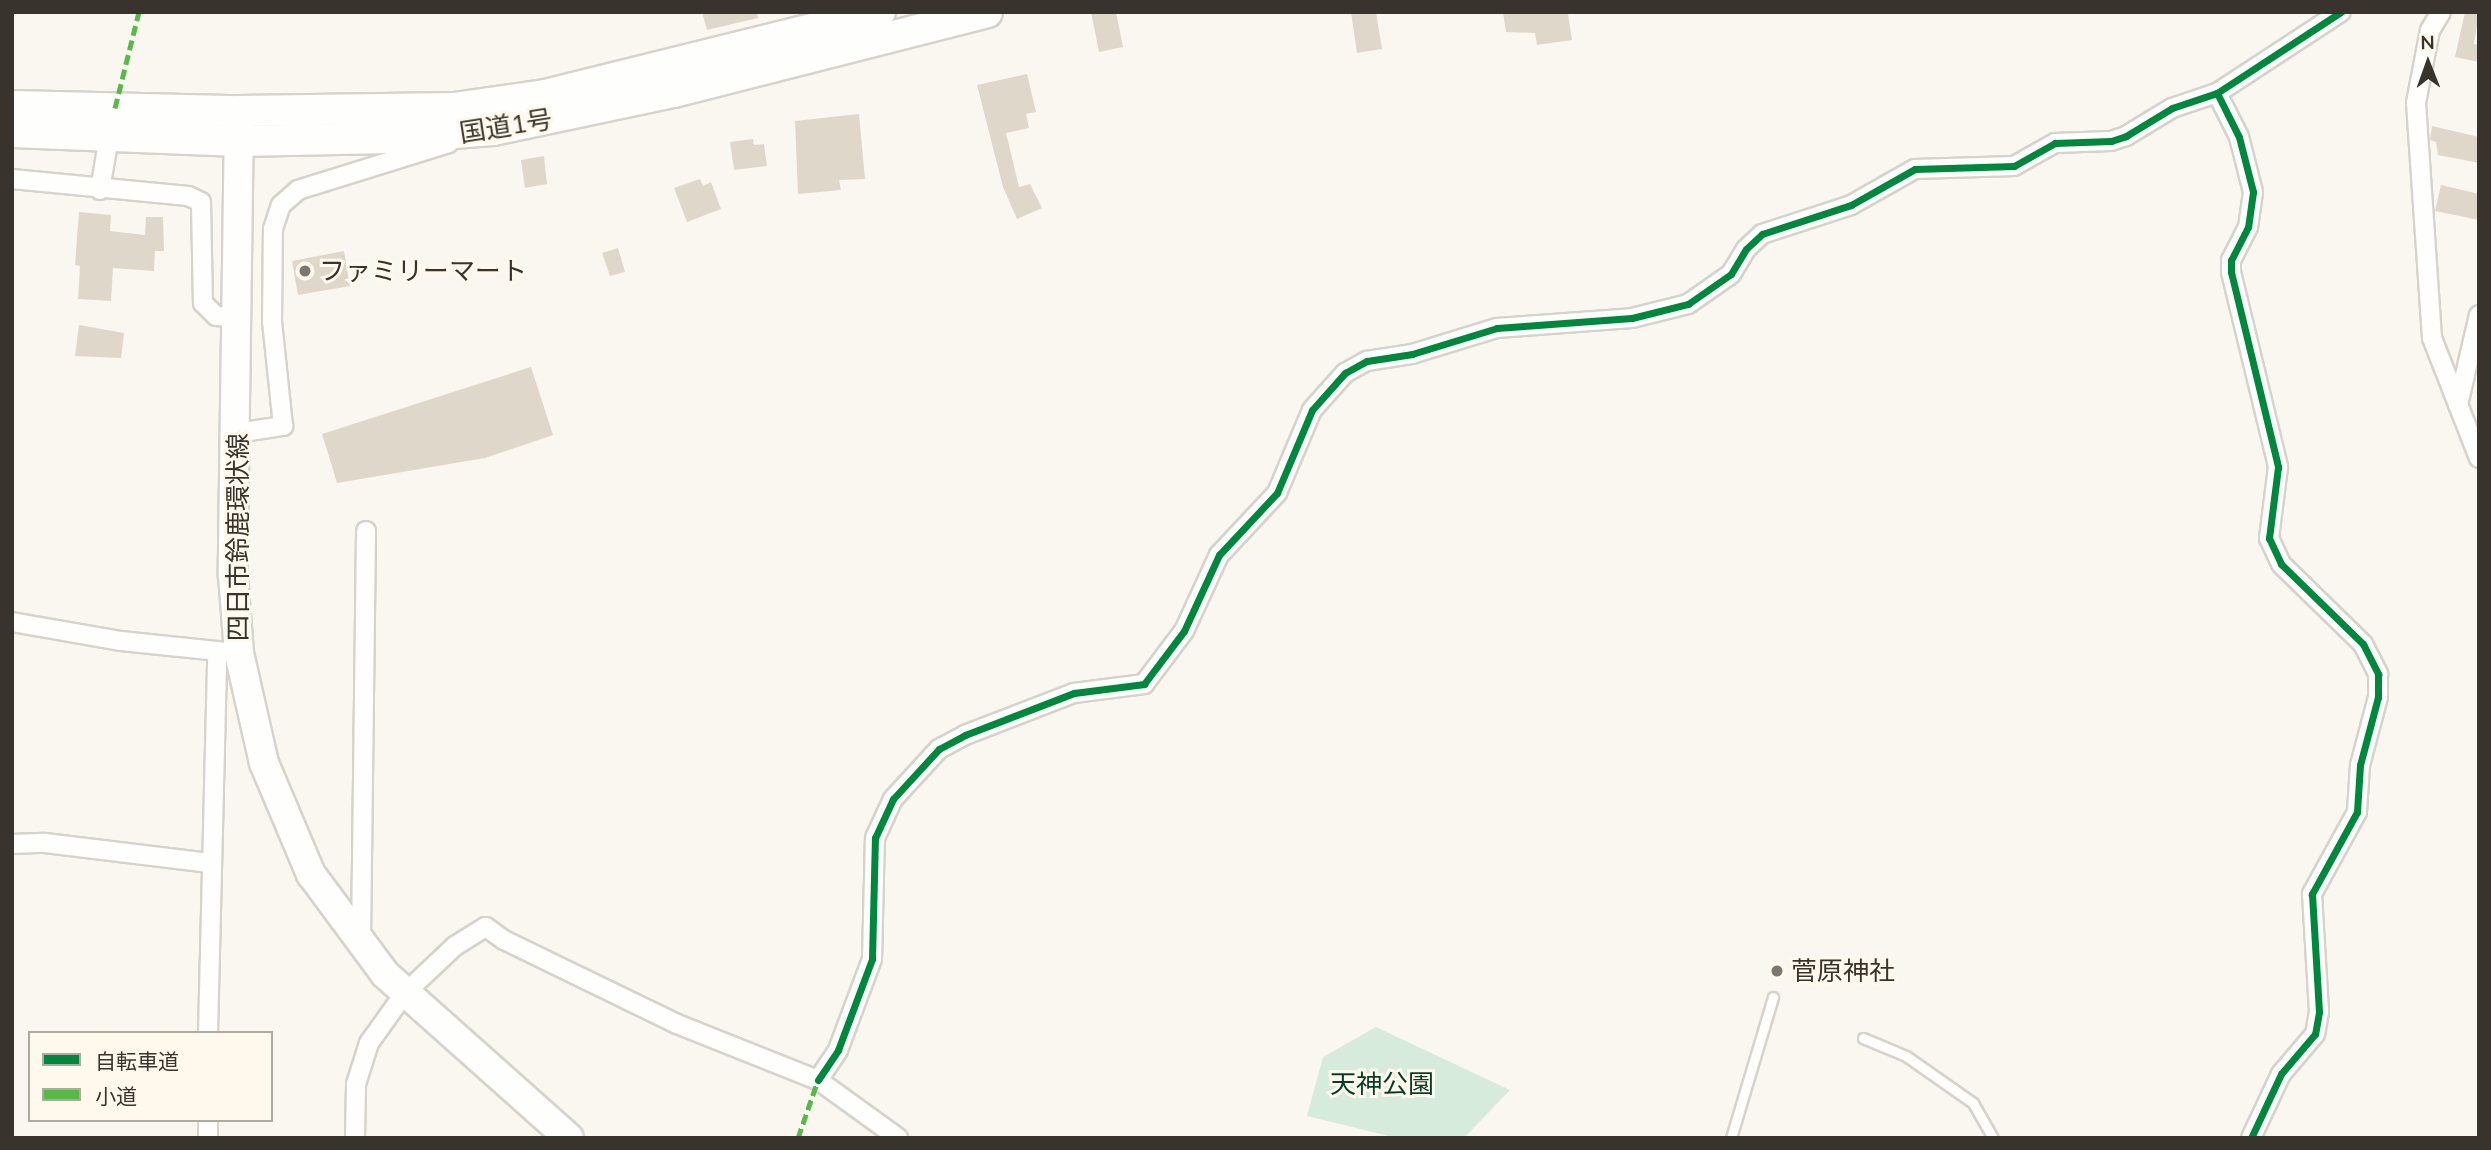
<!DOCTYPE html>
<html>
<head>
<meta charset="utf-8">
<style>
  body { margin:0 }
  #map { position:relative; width:2491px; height:1150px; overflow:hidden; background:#faf7f0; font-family:Mulish,"Noto Sans JP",sans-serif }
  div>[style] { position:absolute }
  .green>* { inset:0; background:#d7ebdd }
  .building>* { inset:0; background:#e0d7cb }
  .roads { filter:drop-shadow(2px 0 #d6d3cc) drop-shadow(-2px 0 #d6d3cc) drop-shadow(0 2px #d6d3cc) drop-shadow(0 -2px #d6d3cc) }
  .service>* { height:9px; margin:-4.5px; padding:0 4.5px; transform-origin:4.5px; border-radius:4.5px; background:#fefefd }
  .minor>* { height:18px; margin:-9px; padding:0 9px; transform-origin:9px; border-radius:9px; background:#fefefd }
  .primary>* { height:28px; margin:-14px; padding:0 14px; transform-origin:14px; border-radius:14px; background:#fefefd }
  .trunk>* { height:30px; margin:-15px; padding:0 15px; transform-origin:15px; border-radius:15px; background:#fefefd }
  .quiet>* { height:5px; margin-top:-2.5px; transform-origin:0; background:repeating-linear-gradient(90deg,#58b947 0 10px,transparent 0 15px) }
  .cycleway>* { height:7px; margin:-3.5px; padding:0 3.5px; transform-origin:3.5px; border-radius:3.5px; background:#00873e }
  .dots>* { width:19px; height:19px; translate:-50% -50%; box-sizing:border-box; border:4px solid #fef9ec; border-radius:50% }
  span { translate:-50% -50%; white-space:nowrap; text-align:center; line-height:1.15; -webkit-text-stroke:6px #fef9ec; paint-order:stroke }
  .street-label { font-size:26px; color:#38342d }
  .poi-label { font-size:26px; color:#38342d }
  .left { translate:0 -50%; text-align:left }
  .park-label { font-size:26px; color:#073c29 }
  .frame { position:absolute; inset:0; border:14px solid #38342d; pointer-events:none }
  .legend { position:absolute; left:28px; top:1031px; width:245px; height:91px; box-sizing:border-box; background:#fef9ec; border:2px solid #afaaa0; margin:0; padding:9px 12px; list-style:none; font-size:21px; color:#38342d }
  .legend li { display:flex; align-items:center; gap:14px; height:35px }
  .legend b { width:35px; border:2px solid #afaaa0 }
  .north { position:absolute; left:2393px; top:28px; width:70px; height:70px; -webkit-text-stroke:5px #fef9ec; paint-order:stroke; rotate:359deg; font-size:19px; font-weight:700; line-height:28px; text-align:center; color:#38342d }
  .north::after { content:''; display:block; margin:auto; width:24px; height:32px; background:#38342d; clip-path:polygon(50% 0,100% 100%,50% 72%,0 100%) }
</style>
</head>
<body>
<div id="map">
  <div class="green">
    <div style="clip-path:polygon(1376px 1027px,1510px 1090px,1464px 1138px,1397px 1138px,1307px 1116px,1323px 1057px)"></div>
  </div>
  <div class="building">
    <div style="clip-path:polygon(702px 12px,757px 12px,758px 18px,707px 30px)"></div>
    <div style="clip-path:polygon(1091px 12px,1116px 12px,1123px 47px,1099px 52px)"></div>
    <div style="clip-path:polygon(1351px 12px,1376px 12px,1382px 49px,1357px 53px)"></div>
    <div style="clip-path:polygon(1503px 12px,1564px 12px,1568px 14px,1572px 40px,1537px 45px,1535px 33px,1506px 32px)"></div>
    <div style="clip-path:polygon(2465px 12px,2479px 12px,2474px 44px,2479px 45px,2479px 62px,2455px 57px)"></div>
    <div style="clip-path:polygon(1027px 74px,1036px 112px,1026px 114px,1029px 128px,1006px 133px,1019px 187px,1030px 184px,1042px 208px,1017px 219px,1003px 187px,977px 85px)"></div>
    <div style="clip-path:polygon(859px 114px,865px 179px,839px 180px,841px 190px,798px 194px,795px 121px)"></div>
    <div style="clip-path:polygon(2432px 126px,2479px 137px,2479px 163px,2438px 155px,2436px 142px,2430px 140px)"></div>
    <div style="clip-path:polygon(753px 139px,754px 145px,764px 144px,767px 166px,734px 170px,730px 142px)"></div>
    <div style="clip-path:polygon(544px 156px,547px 184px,525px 188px,521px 160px)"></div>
    <div style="clip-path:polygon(700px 179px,703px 186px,711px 182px,721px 209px,687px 222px,674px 188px)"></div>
    <div style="clip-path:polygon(2441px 185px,2479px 194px,2479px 220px,2435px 211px)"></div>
    <div style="clip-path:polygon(79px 212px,111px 215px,110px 231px,145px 235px,146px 217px,163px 217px,164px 251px,155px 251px,154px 271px,113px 268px,111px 301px,78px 299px,80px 266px,75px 265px)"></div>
    <div style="clip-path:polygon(618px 248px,625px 272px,610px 276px,602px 253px)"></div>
    <div style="clip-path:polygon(344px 251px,350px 286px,298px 295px,292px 261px)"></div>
    <div style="clip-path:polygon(79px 325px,124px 333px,121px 358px,75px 356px)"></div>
    <div style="clip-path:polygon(531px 367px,553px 435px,485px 458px,337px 483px,322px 434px)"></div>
  </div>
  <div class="roads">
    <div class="service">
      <div style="left:1863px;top:1038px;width:47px;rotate:22.7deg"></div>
      <div style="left:1906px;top:1056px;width:82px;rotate:35deg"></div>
      <div style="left:1973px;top:1103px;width:40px;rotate:60.3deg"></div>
      <div style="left:1731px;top:1138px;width:147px;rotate:-73.4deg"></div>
    </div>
    <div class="minor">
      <div style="left:2441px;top:12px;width:21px;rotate:121deg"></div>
      <div style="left:2430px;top:30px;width:74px;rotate:100.9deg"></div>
      <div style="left:2416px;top:103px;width:236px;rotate:86.1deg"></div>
      <div style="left:2432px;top:338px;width:129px;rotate:68.6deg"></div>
      <div style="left:2217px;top:93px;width:49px;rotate:63.4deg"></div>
      <div style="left:2239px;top:137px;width:57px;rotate:75.7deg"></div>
      <div style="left:2253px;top:192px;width:35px;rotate:98deg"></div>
      <div style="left:2248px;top:227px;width:37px;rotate:117deg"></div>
      <div style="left:2231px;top:260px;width:12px;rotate:90deg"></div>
      <div style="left:2231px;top:272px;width:201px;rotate:76.4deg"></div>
      <div style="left:2278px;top:467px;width:72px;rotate:97.2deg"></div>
      <div style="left:2269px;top:538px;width:29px;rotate:65deg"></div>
      <div style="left:2281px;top:564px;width:115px;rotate:44.3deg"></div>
      <div style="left:2363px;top:644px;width:34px;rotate:63deg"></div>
      <div style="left:2378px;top:674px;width:23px;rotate:90deg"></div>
      <div style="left:2378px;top:697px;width:70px;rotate:104.8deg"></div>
      <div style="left:2360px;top:765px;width:47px;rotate:93.7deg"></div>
      <div style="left:2357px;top:812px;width:94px;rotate:118.8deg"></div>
      <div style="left:2312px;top:894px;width:118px;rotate:86.6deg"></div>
      <div style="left:2319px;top:1012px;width:22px;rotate:100deg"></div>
      <div style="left:2315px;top:1034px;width:52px;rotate:130.4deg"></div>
      <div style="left:2281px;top:1074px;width:71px;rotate:115.1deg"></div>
      <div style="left:12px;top:179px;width:177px;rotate:5.5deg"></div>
      <div style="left:188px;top:196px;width:14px;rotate:25deg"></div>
      <div style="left:201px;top:202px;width:101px;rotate:88.9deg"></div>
      <div style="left:203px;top:303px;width:18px;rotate:45deg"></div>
      <div style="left:216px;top:316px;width:22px;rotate:3deg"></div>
      <div style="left:100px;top:190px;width:54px;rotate:-80.4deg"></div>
      <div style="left:2458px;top:405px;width:92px;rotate:-76.9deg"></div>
      <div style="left:237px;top:433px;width:47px;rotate:-8.7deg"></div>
      <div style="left:283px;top:426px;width:106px;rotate:-96deg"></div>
      <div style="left:272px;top:321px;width:92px;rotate:-89.4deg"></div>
      <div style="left:273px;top:229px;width:25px;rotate:-72deg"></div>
      <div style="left:281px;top:205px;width:23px;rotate:-41deg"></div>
      <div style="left:298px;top:190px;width:158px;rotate:-17.3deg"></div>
      <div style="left:12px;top:622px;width:111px;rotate:9.9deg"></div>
      <div style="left:121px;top:641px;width:108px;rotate:5.9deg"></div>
      <div style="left:12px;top:844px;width:33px;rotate:-2deg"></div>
      <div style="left:45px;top:843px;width:166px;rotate:6.9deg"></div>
      <div style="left:361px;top:942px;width:411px;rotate:-89.3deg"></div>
      <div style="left:208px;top:1033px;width:381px;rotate:-88.6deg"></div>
      <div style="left:818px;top:1080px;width:36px;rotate:-56deg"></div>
      <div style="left:838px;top:1050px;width:97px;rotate:-69.5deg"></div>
      <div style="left:872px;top:959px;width:121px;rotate:-88.6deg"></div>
      <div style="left:875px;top:838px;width:43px;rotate:-65.2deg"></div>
      <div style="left:893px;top:799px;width:68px;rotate:-47.4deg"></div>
      <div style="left:939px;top:749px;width:30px;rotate:-28deg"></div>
      <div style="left:965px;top:735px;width:117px;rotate:-21.1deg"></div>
      <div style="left:1074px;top:693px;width:71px;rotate:-7.3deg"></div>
      <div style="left:1144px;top:684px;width:66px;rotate:-53deg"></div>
      <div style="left:1184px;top:631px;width:84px;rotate:-65.3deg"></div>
      <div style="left:1219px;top:555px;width:85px;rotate:-46.9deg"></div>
      <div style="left:1277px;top:493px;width:90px;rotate:-67.1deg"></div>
      <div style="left:1312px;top:410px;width:50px;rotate:-48.3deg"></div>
      <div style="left:1345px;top:373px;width:25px;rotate:-29deg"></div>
      <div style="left:1367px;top:361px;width:46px;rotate:-8.8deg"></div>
      <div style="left:1412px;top:354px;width:89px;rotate:-17deg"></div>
      <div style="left:1497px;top:328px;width:135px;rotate:-4.2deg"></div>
      <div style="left:1632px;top:318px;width:58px;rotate:-14deg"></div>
      <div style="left:1688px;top:304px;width:52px;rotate:-34.9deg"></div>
      <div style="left:1731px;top:274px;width:29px;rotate:-59deg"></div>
      <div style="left:1746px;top:249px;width:22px;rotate:-43deg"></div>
      <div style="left:1762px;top:234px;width:94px;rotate:-18deg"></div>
      <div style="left:1851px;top:205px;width:73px;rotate:-29.4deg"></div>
      <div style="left:1915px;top:169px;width:99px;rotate:-1.7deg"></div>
      <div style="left:2014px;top:166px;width:47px;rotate:-29.3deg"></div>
      <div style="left:2055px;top:143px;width:56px;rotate:-2deg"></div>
      <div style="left:2111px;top:141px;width:16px;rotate:-18deg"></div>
      <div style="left:2126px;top:136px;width:54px;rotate:-31.3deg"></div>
      <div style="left:2172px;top:108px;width:47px;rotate:-18.4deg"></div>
      <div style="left:2217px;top:93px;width:148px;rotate:-33.2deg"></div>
      <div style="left:208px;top:1138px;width:18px;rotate:-90deg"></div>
      <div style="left:355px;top:1138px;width:54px;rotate:-88.9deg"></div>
      <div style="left:356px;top:1084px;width:43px;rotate:-72.4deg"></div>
      <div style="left:369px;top:1043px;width:60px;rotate:-54.5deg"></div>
      <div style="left:404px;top:994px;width:70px;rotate:-43.3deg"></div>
      <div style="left:455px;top:946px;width:36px;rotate:-32deg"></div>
      <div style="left:486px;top:927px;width:22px;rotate:36deg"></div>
      <div style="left:504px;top:940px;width:192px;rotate:25.9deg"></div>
      <div style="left:677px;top:1024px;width:152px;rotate:21.7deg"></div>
      <div style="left:818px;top:1080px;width:99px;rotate:35.9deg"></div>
    </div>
    <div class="primary">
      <div style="left:239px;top:118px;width:457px;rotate:90.8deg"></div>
      <div style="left:233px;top:575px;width:78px;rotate:85.6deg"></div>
      <div style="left:239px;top:653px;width:113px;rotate:77.2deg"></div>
      <div style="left:264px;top:763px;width:121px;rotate:67.1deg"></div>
      <div style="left:311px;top:874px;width:124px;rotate:53.5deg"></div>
      <div style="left:385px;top:974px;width:246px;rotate:41.7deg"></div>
    </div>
    <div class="trunk">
      <div style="left:12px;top:106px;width:227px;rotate:1.3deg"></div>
      <div style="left:239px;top:111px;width:215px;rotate:-0.8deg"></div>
      <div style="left:454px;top:108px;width:92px;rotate:-8.1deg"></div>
      <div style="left:545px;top:95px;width:345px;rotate:-13.9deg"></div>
      <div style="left:12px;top:132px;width:227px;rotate:2.3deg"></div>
      <div style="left:239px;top:141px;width:150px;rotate:-1.1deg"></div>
      <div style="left:389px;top:138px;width:104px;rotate:-4.4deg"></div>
      <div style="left:493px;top:130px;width:185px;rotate:-11.9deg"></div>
      <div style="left:674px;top:92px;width:323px;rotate:-14.3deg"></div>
    </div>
  </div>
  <div class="quiet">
    <div style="left:115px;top:108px;width:99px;rotate:-76deg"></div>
    <div style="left:798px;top:1138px;width:61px;rotate:-71deg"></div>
  </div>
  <div class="cycleway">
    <div style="left:2217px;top:93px;width:49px;rotate:63.4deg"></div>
    <div style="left:2239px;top:137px;width:57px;rotate:75.7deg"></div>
    <div style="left:2253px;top:192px;width:35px;rotate:98deg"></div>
    <div style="left:2248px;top:227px;width:37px;rotate:117deg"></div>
    <div style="left:2231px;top:260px;width:12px;rotate:90deg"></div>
    <div style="left:2231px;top:272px;width:201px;rotate:76.4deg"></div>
    <div style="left:2278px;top:467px;width:72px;rotate:97.2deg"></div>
    <div style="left:2269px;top:538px;width:29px;rotate:65deg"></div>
    <div style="left:2281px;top:564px;width:115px;rotate:44.3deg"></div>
    <div style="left:2363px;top:644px;width:34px;rotate:63deg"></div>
    <div style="left:2378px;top:674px;width:23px;rotate:90deg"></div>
    <div style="left:2378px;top:697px;width:70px;rotate:104.8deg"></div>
    <div style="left:2360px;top:765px;width:47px;rotate:93.7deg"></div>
    <div style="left:2357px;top:812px;width:94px;rotate:118.8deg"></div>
    <div style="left:2312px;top:894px;width:118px;rotate:86.6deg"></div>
    <div style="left:2319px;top:1012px;width:22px;rotate:100deg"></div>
    <div style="left:2315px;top:1034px;width:52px;rotate:130.4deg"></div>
    <div style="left:2281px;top:1074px;width:71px;rotate:115.1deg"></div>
    <div style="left:818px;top:1080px;width:36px;rotate:-56deg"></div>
    <div style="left:838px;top:1050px;width:97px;rotate:-69.5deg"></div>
    <div style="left:872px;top:959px;width:121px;rotate:-88.6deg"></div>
    <div style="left:875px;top:838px;width:43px;rotate:-65.2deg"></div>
    <div style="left:893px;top:799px;width:68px;rotate:-47.4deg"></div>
    <div style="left:939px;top:749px;width:30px;rotate:-28deg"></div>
    <div style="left:965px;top:735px;width:117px;rotate:-21.1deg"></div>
    <div style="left:1074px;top:693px;width:71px;rotate:-7.3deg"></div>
    <div style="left:1144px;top:684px;width:66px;rotate:-53deg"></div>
    <div style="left:1184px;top:631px;width:84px;rotate:-65.3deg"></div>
    <div style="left:1219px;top:555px;width:85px;rotate:-46.9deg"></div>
    <div style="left:1277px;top:493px;width:90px;rotate:-67.1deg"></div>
    <div style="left:1312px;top:410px;width:50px;rotate:-48.3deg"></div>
    <div style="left:1345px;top:373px;width:25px;rotate:-29deg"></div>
    <div style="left:1367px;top:361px;width:46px;rotate:-8.8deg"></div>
    <div style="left:1412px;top:354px;width:89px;rotate:-17deg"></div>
    <div style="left:1497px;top:328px;width:135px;rotate:-4.2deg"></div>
    <div style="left:1632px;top:318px;width:58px;rotate:-14deg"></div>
    <div style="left:1688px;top:304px;width:52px;rotate:-34.9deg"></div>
    <div style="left:1731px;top:274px;width:29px;rotate:-59deg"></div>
    <div style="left:1746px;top:249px;width:22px;rotate:-43deg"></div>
    <div style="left:1762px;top:234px;width:94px;rotate:-18deg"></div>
    <div style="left:1851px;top:205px;width:73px;rotate:-29.4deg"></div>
    <div style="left:1915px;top:169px;width:99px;rotate:-1.7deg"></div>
    <div style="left:2014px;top:166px;width:47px;rotate:-29.3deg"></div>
    <div style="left:2055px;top:143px;width:56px;rotate:-2deg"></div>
    <div style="left:2111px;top:141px;width:16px;rotate:-18deg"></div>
    <div style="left:2126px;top:136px;width:54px;rotate:-31.3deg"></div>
    <div style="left:2172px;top:108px;width:47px;rotate:-18.4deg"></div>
    <div style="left:2217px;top:93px;width:148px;rotate:-33.2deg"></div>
  </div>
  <div class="dots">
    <div style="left:305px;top:271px;background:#7c7871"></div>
    <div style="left:1777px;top:971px;background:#7c7871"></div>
  </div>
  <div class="street-label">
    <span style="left:506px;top:126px;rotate:-9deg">国道1号</span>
    <span style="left:238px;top:537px;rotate:-90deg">四日市鈴鹿環状線</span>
  </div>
  <div class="poi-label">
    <span class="left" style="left:319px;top:271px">ファミリーマート</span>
    <span class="left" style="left:1791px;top:971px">菅原神社</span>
  </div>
  <div class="park-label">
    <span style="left:1382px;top:1084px">天神公園</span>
  </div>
  <div class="frame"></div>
  <ul class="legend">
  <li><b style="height:9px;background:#00873e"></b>自転車道</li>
  <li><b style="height:9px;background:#58b947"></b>小道</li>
  </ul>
  <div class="north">N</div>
</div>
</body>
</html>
